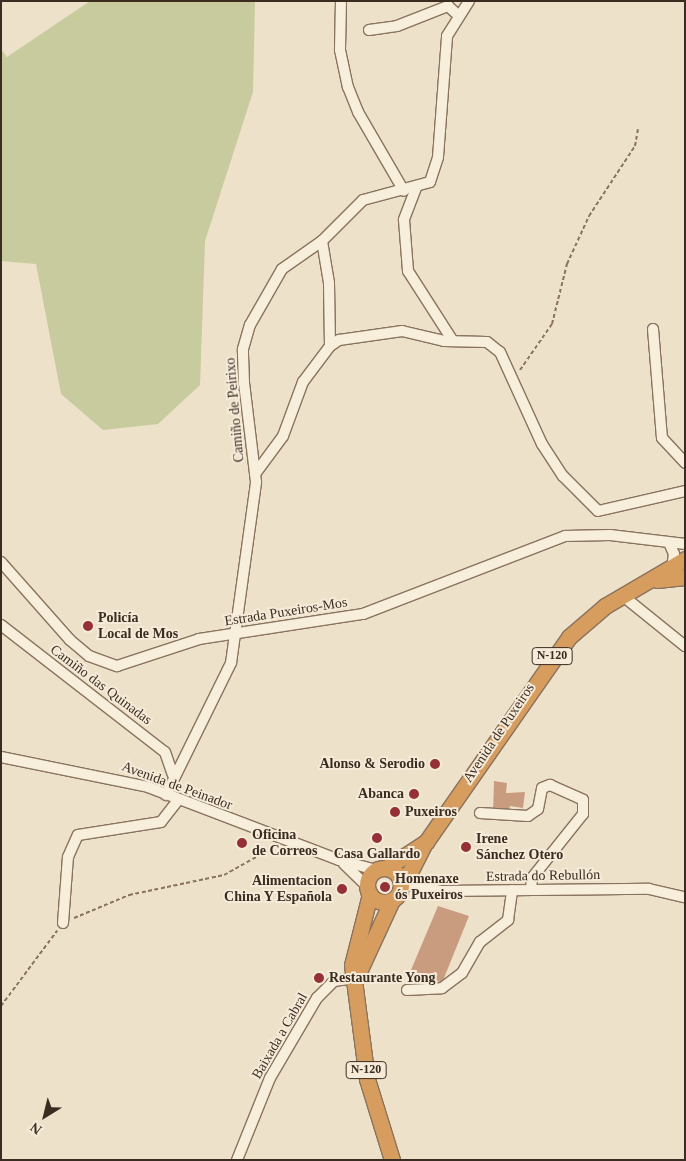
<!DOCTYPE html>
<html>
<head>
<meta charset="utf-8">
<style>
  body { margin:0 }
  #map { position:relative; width:686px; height:1161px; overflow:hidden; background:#ede1c9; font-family:"Times New Roman",serif }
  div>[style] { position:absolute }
  .green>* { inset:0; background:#c8cb9d }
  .building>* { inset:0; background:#c99c80 }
  .path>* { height:2px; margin-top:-1px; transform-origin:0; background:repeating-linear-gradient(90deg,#89735e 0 4px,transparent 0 6.5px) }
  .roads { filter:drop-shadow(1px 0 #89735e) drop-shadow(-1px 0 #89735e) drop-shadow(0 1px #89735e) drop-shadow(0 -1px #89735e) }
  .minor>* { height:10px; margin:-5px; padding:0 5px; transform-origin:5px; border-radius:5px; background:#f8eedc }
  .highway>* { height:15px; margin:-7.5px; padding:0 7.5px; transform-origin:7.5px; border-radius:7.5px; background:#d79d5e }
  .highway>.ring { margin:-7.5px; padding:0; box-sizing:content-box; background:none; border:15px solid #d79d5e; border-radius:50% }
  .dots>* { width:14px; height:14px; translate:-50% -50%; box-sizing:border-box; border:2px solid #f5ebd8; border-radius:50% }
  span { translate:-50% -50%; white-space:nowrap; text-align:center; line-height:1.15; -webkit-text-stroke:4px #f5ebd8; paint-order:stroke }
  .shield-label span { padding:1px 4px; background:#f5ebd8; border:1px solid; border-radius:4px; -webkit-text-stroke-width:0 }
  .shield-label { font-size:12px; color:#3a2c21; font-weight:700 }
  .street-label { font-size:14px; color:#3a2c21 }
  .poi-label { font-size:14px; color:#3a2c21; font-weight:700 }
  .left { translate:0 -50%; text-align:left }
  .right { translate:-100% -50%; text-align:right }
  .frame { position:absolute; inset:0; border:2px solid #3a2c21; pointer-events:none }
  .north { position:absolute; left:20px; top:1091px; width:50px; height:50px; -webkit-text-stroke:4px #f5ebd8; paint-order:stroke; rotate:216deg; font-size:14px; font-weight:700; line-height:20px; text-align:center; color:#3a2c21 }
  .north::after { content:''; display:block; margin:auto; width:18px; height:22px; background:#3a2c21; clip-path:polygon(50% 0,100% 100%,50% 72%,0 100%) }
</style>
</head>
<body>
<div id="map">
  <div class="green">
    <div style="clip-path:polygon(90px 1px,255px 1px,253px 92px,205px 241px,200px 385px,158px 424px,103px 430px,61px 394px,36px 264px,1px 261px,1px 49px,7px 57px)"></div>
  </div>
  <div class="building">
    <div style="clip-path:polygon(494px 781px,507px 783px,506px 793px,525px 792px,523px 808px,510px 806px,508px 816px,493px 814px)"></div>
    <div style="clip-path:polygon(438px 906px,469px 916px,442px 983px,411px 970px)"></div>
  </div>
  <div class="path">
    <div style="left:520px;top:370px;width:56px;rotate:-55.2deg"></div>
    <div style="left:552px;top:324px;width:62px;rotate:-76deg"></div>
    <div style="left:567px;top:264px;width:53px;rotate:-65.4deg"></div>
    <div style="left:589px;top:216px;width:84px;rotate:-56.7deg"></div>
    <div style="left:635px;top:146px;width:17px;rotate:-80deg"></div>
    <div style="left:74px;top:918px;width:60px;rotate:-22.7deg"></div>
    <div style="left:129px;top:895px;width:97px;rotate:-11.9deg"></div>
    <div style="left:224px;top:875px;width:57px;rotate:-29.2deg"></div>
    <div style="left:1px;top:1006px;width:94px;rotate:-53.3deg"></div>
  </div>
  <div class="roads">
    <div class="minor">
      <div style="left:341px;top:1px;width:49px;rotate:91.2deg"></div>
      <div style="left:340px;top:50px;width:38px;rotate:78deg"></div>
      <div style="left:348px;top:87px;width:27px;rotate:68deg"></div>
      <div style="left:358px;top:112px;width:91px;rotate:59.8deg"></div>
      <div style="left:369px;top:30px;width:28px;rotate:-8deg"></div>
      <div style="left:397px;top:26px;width:55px;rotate:-21.4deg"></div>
      <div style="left:448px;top:6px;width:13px;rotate:42deg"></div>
      <div style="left:416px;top:188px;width:34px;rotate:111deg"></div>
      <div style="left:404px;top:220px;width:51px;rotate:85.5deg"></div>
      <div style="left:408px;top:271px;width:83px;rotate:57.3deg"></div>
      <div style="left:322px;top:241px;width:43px;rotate:80.5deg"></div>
      <div style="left:329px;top:283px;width:63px;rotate:89.1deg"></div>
      <div style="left:653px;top:329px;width:109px;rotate:85.3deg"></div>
      <div style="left:662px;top:438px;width:34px;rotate:47deg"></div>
      <div style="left:255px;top:474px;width:47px;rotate:-53.6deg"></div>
      <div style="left:283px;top:436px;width:58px;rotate:-69.7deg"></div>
      <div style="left:303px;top:382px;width:45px;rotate:-53.1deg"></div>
      <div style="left:330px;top:346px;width:11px;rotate:-34deg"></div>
      <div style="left:339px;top:340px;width:64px;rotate:-8.1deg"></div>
      <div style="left:402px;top:331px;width:43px;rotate:13.4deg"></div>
      <div style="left:444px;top:341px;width:43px;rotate:1.3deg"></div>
      <div style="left:487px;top:342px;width:16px;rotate:38deg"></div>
      <div style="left:500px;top:352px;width:101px;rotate:65.5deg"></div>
      <div style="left:542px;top:444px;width:38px;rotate:57deg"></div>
      <div style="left:563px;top:476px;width:49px;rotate:45deg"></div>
      <div style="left:598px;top:511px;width:89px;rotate:-12.9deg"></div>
      <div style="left:670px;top:545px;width:10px;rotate:66deg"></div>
      <div style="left:674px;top:554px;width:14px;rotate:98deg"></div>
      <div style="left:1px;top:562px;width:104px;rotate:48.5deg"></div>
      <div style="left:70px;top:640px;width:25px;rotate:40deg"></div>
      <div style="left:89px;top:656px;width:30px;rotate:20deg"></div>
      <div style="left:117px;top:666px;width:86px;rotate:-18.2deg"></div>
      <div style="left:199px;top:639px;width:166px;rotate:-8.7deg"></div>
      <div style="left:363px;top:614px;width:217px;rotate:-21.1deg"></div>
      <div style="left:565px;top:536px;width:45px;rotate:-1.3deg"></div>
      <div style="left:610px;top:535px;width:76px;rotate:6.8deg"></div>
      <div style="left:623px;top:596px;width:80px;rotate:38.9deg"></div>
      <div style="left:1px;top:625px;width:207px;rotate:37.8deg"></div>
      <div style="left:165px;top:752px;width:24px;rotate:71deg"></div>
      <div style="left:1px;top:757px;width:150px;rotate:11.5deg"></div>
      <div style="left:148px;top:787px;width:204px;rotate:20.9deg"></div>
      <div style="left:339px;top:860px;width:39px;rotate:15deg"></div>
      <div style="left:166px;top:795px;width:147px;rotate:-63.8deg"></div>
      <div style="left:231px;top:663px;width:183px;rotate:-82.1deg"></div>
      <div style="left:256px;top:482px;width:100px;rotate:-96.9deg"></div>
      <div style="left:244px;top:383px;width:34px;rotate:-92deg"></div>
      <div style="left:243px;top:349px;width:25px;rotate:-74deg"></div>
      <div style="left:250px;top:325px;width:64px;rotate:-60.3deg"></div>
      <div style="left:282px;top:269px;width:49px;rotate:-35deg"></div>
      <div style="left:322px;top:241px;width:58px;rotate:-45deg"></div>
      <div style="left:363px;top:200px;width:69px;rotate:-15deg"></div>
      <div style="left:430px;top:182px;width:26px;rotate:-72deg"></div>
      <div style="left:438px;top:157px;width:121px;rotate:-85.7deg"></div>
      <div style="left:447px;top:36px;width:41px;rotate:-57.8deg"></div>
      <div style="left:480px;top:813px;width:48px;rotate:3.6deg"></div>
      <div style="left:528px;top:816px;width:12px;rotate:-35deg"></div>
      <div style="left:538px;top:809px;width:21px;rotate:-79deg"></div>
      <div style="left:542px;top:788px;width:9px;rotate:-21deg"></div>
      <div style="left:550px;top:785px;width:36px;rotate:24deg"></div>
      <div style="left:583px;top:800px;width:14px;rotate:90deg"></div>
      <div style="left:583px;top:814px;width:82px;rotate:128.6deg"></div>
      <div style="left:532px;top:878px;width:11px;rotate:95deg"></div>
      <div style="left:344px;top:864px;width:33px;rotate:44deg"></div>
      <div style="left:401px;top:884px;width:41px;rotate:9.9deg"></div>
      <div style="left:441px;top:891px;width:208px;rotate:-0.6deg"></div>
      <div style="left:649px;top:889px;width:37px;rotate:13deg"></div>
      <div style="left:63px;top:923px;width:66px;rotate:-85.7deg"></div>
      <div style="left:68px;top:857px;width:24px;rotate:-66deg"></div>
      <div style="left:78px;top:835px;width:84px;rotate:-8.9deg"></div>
      <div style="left:161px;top:822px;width:28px;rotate:-52deg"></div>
      <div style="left:407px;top:990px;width:35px;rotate:-3deg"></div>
      <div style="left:442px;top:988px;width:25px;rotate:-37deg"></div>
      <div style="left:462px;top:973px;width:36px;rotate:-60deg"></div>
      <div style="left:480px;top:942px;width:36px;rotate:-38deg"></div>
      <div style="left:508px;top:920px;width:30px;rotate:-82deg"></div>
      <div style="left:237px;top:1160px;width:88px;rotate:-68.1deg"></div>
      <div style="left:270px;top:1078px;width:93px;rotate:-59.6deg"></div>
      <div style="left:317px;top:998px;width:24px;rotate:-45deg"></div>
      <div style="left:334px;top:981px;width:22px;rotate:-8deg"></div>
    </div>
    <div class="highway">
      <div style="left:657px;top:580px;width:28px;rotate:-6deg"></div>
      <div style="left:386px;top:868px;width:48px;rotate:-33deg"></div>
      <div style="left:426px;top:842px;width:250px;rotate:-55.1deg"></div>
      <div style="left:569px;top:637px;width:48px;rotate:-40.7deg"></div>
      <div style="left:605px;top:606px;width:93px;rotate:-30.4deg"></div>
      <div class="ring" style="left:367px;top:868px;width:19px;height:19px"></div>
      <div style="left:400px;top:879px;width:12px;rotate:-35deg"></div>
      <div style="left:410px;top:872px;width:33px;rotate:-63deg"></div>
      <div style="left:370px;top:894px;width:73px;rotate:104.2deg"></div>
      <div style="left:352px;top:965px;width:115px;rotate:82.5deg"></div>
      <div style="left:367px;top:1079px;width:85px;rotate:72.8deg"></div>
      <div style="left:356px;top:978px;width:86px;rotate:-65.2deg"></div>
    </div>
  </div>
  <div class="dots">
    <div style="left:88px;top:626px;background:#953036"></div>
    <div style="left:435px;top:764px;background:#953036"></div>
    <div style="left:414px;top:794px;background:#953036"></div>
    <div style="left:395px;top:812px;background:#953036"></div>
    <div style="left:377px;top:838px;background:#953036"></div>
    <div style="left:242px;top:843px;background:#953036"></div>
    <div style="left:466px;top:847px;background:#953036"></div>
    <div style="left:385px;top:887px;background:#953036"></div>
    <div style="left:342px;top:889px;background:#953036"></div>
    <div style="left:319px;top:978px;background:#953036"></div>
  </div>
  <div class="shield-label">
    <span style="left:552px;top:656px">N-120</span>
    <span style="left:366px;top:1070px">N-120</span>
  </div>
  <div class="street-label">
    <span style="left:235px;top:410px;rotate:-95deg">Camiño de Peirixo</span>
    <span style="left:286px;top:612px;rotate:-9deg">Estrada Puxeiros-Mos</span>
    <span style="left:101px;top:685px;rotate:37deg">Camiño das Quinadas</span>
    <span style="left:499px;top:733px;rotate:-56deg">Avenida de Puxeiros</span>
    <span style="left:177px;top:786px;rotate:20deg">Avenida de Peinador</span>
    <span style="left:543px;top:876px;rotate:-1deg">Estrada do Rebullón</span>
    <span style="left:280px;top:1036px;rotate:-60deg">Baixada a Cabral</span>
  </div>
  <div class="poi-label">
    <span class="left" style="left:98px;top:626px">Policía<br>Local de Mos</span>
    <span class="right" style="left:425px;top:764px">Alonso &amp; Serodio</span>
    <span class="right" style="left:404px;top:794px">Abanca</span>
    <span class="left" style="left:405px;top:812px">Puxeiros</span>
    <span class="left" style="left:252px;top:843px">Oficina<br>de Correos</span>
    <span class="left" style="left:476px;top:847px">Irene<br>Sánchez Otero</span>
    <span style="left:377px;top:854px">Casa Gallardo</span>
    <span class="left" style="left:395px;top:887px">Homenaxe<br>ós Puxeiros</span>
    <span class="right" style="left:332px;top:889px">Alimentacion<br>China Y Española</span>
    <span class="left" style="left:329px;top:978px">Restaurante Yong</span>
  </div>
  <div class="frame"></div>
  <div class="north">N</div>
</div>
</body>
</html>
